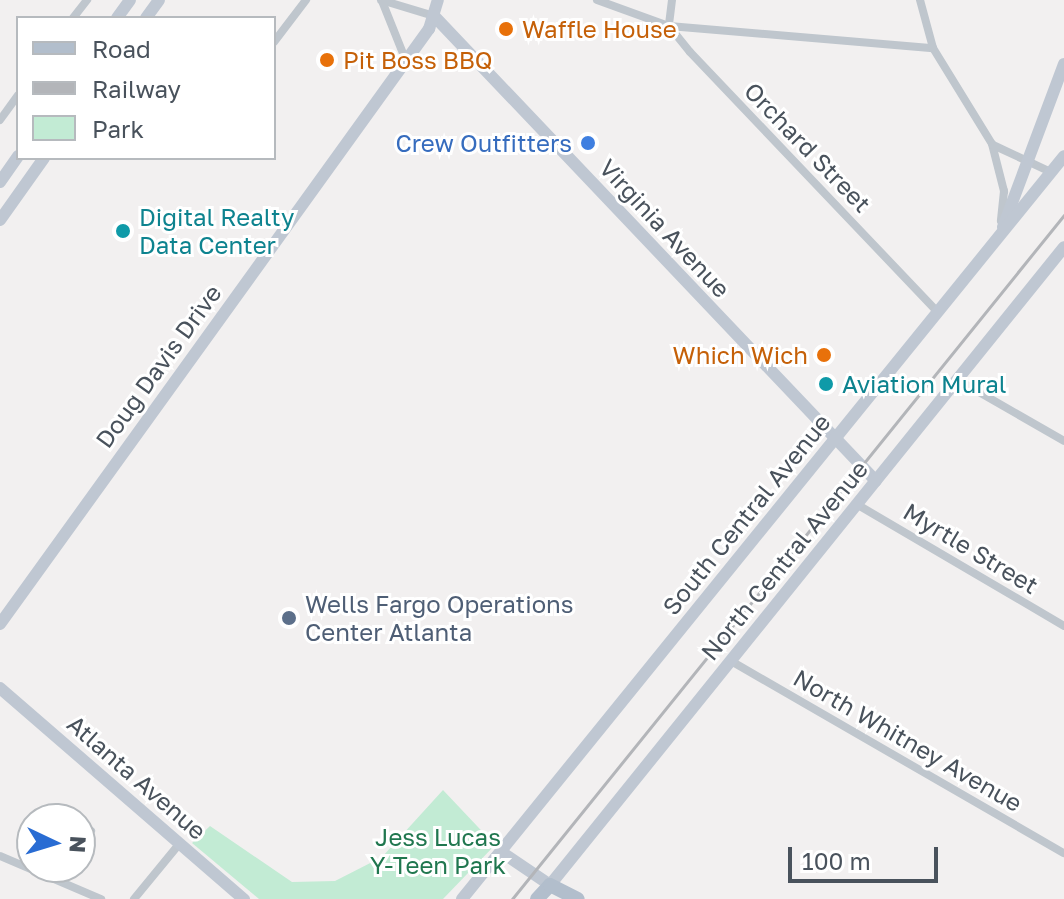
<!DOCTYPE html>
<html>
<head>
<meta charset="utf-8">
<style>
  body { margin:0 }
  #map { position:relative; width:1064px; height:899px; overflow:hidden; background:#f2f0f0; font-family:"Golos Text",sans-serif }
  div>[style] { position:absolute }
  .green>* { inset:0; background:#c2ebd4 }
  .street>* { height:8px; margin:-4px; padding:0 4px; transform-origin:4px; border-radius:4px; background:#bfc6cd }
  .secondary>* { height:12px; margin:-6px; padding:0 6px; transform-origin:6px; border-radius:6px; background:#bfc7d2 }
  .primary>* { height:14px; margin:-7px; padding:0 7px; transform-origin:7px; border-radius:7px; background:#b2becc }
  .rail>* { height:3px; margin:-1.5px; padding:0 1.5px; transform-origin:1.5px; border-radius:1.5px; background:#b3b5b9 }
  .dots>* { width:22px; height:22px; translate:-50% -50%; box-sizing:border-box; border:4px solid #fff; border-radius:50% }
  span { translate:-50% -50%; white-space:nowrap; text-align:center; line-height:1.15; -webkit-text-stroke:6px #fff; paint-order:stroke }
  .food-label { font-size:24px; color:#c56008 }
  .left { translate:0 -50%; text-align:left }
  .right { translate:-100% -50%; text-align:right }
  .shop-label { font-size:24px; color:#366cbe }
  .street-label { font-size:24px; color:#49525c }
  .culture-label { font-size:24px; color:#0d838f }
  .service-label { font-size:24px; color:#4e5e75 }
  .park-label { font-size:24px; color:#20774f }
  .legend { position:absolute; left:16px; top:16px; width:260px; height:144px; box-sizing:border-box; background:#fff; border:2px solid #b6babe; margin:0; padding:10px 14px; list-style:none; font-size:24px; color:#49525c }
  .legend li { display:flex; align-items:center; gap:16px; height:40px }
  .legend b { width:40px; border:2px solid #b6babe }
  .north { position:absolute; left:16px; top:803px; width:80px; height:80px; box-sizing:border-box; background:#fff; border:2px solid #b6babe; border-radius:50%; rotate:94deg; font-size:22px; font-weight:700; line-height:32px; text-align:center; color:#49525c }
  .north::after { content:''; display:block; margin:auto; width:28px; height:36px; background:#296cd3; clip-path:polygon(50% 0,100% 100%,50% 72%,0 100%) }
  .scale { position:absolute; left:788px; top:847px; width:150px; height:36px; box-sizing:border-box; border:4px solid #49525c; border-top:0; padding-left:10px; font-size:24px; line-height:28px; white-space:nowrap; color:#49525c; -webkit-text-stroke:6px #fff; paint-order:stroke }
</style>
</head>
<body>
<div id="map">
  <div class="green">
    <div style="clip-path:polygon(443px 790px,495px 845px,443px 899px,259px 899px,192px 843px,210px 826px,292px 882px,335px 881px,382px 857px)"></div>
  </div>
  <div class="street">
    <div style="left:381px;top:0;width:55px;rotate:16.8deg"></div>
    <div style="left:597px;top:0;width:77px;rotate:19.9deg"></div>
    <div style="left:669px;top:26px;width:265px;rotate:4.8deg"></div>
    <div style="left:672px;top:0;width:26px;rotate:97deg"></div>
    <div style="left:669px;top:26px;width:33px;rotate:51deg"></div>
    <div style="left:690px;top:52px;width:359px;rotate:46.4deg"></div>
    <div style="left:920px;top:0;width:50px;rotate:74.8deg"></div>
    <div style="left:933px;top:48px;width:113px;rotate:58.4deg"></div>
    <div style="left:992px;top:144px;width:49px;rotate:75.7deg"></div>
    <div style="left:1004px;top:191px;width:30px;rotate:96deg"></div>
    <div style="left:382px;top:1px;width:65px;rotate:68.2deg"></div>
    <div style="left:73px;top:18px;width:23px;rotate:-52deg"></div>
    <div style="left:274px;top:42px;width:53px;rotate:-52.7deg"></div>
    <div style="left:0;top:120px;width:31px;rotate:-54deg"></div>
    <div style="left:993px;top:145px;width:64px;rotate:25deg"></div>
    <div style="left:958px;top:380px;width:122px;rotate:29.9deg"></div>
    <div style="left:858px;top:505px;width:239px;rotate:30.4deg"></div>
    <div style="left:731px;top:661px;width:384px;rotate:30deg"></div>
    <div style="left:80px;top:845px;width:18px;rotate:-52deg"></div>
    <div style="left:0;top:856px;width:110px;rotate:23.1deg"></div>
    <div style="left:134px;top:899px;width:72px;rotate:-50.6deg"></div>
  </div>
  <div class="secondary">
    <div style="left:435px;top:17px;width:640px;rotate:46.46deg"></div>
    <div style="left:117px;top:18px;width:22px;rotate:-54deg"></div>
    <div style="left:146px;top:18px;width:22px;rotate:-54deg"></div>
    <div style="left:0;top:182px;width:32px;rotate:-55deg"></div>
    <div style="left:0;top:220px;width:76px;rotate:-54.6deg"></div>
    <div style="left:1003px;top:227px;width:174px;rotate:-69.5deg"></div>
    <div style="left:0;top:624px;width:734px;rotate:-54.21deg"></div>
    <div style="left:429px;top:29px;width:30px;rotate:-73deg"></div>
    <div style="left:0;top:688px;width:323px;rotate:40.9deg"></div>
    <div style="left:503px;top:853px;width:57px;rotate:34.2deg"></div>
    <div style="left:550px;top:885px;width:819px;rotate:-51.14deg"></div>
    <div style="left:462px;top:899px;width:956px;rotate:-50.98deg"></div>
  </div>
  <div class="primary">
    <div style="left:537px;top:899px;width:19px;rotate:-47deg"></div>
    <div style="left:550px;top:885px;width:31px;rotate:27deg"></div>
  </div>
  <div class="rail">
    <div style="left:512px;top:899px;width:879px;rotate:-51.1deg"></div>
  </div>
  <div class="dots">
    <div style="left:506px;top:29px;background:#e8710a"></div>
    <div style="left:327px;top:60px;background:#e8710a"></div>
    <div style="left:588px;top:143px;background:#3f7fe0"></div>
    <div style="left:123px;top:231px;background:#0f9aa8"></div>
    <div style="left:824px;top:355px;background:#e8710a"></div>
    <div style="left:826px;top:384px;background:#0f9aa8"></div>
    <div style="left:289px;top:618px;background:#5c6f8a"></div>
  </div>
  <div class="food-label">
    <span class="left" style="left:522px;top:29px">Waffle House</span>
    <span class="left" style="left:343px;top:60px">Pit Boss BBQ</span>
    <span class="right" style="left:808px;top:355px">Which Wich</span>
  </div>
  <div class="shop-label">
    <span class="right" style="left:572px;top:143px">Crew Outfitters</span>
  </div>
  <div class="street-label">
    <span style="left:808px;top:147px;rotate:46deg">Orchard Street</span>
    <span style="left:665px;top:228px;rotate:47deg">Virginia Avenue</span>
    <span style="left:158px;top:366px;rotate:-54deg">Doug Davis Drive</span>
    <span style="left:746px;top:514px;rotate:-51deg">South Central Avenue</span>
    <span style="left:971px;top:548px;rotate:31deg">Myrtle Street</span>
    <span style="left:784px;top:560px;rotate:-51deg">North Central Avenue</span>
    <span style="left:908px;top:740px;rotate:30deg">North Whitney Avenue</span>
    <span style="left:137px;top:777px;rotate:41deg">Atlanta Avenue</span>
  </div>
  <div class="culture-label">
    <span class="left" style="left:139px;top:231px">Digital Realty<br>Data Center</span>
    <span class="left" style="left:842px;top:384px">Aviation Mural</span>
  </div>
  <div class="service-label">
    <span class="left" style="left:305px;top:618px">Wells Fargo Operations<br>Center Atlanta</span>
  </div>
  <div class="park-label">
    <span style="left:438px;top:851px">Jess Lucas<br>Y-Teen Park</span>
  </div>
  <ul class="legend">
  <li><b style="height:10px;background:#b2becc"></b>Road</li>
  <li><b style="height:10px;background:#b3b5b9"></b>Railway</li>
  <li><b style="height:22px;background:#c2ebd4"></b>Park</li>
  </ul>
  <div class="north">N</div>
  <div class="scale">100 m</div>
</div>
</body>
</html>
